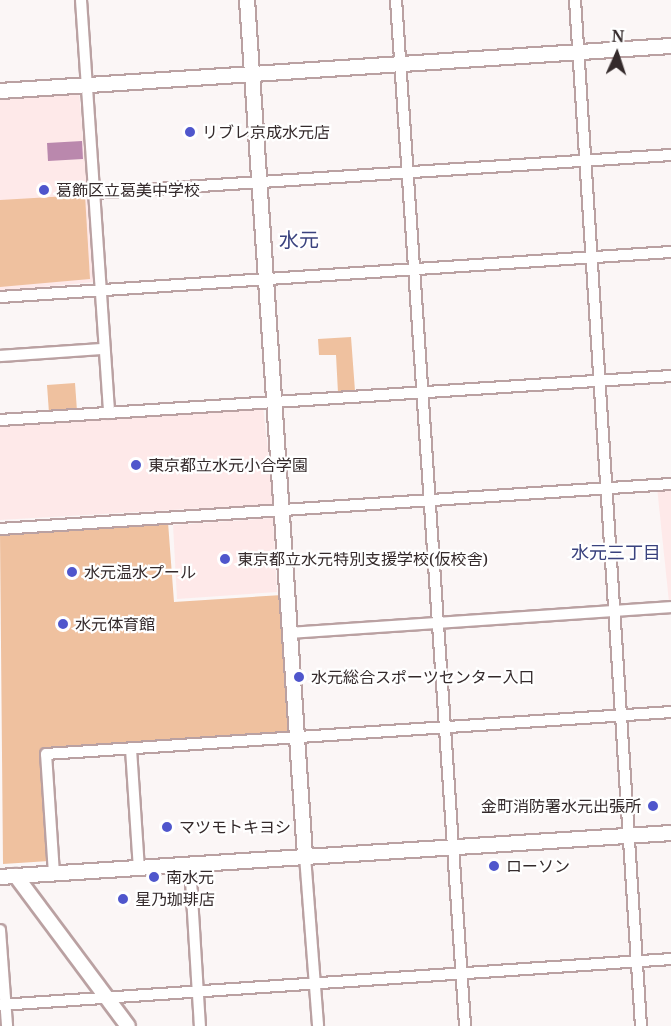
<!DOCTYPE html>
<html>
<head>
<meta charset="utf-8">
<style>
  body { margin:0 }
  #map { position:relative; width:671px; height:1026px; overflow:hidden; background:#fbf6f6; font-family:"Noto Serif","Noto Sans JP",serif }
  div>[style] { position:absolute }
  .built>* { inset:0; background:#fee9e9 }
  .green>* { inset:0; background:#efc19f }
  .water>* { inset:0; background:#ba88ad }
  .roads { filter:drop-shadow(2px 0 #baa1a2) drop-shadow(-2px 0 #baa1a2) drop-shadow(0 2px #baa1a2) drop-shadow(0 -2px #baa1a2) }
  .minor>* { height:10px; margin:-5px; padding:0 5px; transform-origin:5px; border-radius:5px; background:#fff }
  .tertiary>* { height:14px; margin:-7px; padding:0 7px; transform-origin:7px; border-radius:7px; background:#fff }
  .dots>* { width:16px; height:16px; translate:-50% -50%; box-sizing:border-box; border:3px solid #fff; border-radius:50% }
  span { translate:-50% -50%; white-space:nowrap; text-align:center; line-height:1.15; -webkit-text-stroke:4.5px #fff; paint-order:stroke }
  .poi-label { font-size:16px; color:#342a2b }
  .left { translate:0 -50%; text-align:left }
  .right { translate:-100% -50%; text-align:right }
  .neighbourhood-label { font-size:18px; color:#3a427e }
  .quarter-label { font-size:20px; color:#3a427e }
  .north { position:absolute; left:587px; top:24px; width:60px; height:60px; -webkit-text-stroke:4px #fff; paint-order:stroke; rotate:3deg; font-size:16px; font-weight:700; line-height:24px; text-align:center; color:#342a2b }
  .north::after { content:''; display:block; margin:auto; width:21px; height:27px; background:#342a2b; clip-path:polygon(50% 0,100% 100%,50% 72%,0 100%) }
</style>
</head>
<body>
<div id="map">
  <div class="built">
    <div style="clip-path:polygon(79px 91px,95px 282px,0 291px,0 97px)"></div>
    <div style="clip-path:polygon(263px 406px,274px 504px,0 520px,0 426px)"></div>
    <div style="clip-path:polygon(657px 487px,671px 487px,671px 602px,669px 602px)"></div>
    <div style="clip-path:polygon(273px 518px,277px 592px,177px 599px,173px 525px)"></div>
  </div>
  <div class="green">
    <div style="clip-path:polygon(85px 195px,90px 279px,0 287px,0 200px)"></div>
    <div style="clip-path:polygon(351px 337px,355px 391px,338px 393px,336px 355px,319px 355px,318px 339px)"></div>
    <div style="clip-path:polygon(75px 383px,77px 411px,49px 413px,47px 385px)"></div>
    <div style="clip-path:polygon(168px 522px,174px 602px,282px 595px,290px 733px,43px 750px,49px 861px,3px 864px,0 534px)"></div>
  </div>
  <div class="water">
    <div style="clip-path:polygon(82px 141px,83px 159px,48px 161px,47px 143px)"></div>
  </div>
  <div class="roads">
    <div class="minor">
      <div style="left:81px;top:0;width:414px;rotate:86.1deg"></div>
      <div style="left:396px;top:0;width:1028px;rotate:86.15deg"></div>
      <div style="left:575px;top:0;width:1028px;rotate:86.32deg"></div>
      <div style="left:94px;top:193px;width:578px;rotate:-3.77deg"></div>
      <div style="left:0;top:297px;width:673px;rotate:-3.84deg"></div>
      <div style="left:0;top:356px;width:104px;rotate:-3.9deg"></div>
      <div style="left:0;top:420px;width:672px;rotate:-3.75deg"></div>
      <div style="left:0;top:529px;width:673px;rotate:-3.84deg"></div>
      <div style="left:290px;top:633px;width:382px;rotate:-3.9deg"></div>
      <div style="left:131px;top:749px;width:119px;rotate:86.2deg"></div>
      <div style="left:305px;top:856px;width:170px;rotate:85.6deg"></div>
      <div style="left:190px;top:864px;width:162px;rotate:86.5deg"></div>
      <div style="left:54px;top:874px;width:120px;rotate:-93.8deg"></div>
      <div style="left:46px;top:754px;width:626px;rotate:-3.84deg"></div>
      <div style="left:0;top:930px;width:96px;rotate:85.8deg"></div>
      <div style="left:0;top:1005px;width:673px;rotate:-3.92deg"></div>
    </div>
    <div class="tertiary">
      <div style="left:247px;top:0;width:858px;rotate:86.12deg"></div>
      <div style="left:0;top:91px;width:673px;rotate:-3.84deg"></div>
      <div style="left:16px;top:876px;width:187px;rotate:53.3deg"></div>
      <div style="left:0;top:877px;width:672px;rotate:-3.75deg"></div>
    </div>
  </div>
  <div class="dots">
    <div style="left:190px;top:132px;background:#4f56cc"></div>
    <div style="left:44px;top:190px;background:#4f56cc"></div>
    <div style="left:136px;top:465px;background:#4f56cc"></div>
    <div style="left:225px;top:559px;background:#4f56cc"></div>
    <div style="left:72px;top:572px;background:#4f56cc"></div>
    <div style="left:63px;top:624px;background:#4f56cc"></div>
    <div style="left:299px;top:677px;background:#4f56cc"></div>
    <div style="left:653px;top:806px;background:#4f56cc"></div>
    <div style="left:167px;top:827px;background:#4f56cc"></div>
    <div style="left:494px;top:866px;background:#4f56cc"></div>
    <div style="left:154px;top:877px;background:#4f56cc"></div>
    <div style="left:123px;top:899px;background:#4f56cc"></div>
  </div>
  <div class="poi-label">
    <span class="left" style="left:202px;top:132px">リブレ京成水元店</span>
    <span class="left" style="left:56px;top:190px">葛飾区立葛美中学校</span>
    <span class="left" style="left:148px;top:465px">東京都立水元小合学園</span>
    <span class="left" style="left:237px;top:559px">東京都立水元特別支援学校(仮校舎)</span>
    <span class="left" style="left:84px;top:572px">水元温水プール</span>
    <span class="left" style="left:75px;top:624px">水元体育館</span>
    <span class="left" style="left:311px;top:677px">水元総合スポーツセンター入口</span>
    <span class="right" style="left:641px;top:806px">金町消防署水元出張所</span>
    <span class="left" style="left:179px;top:827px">マツモトキヨシ</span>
    <span class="left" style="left:506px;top:866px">ローソン</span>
    <span class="left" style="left:166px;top:877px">南水元</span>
    <span class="left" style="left:135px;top:899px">星乃珈琲店</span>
  </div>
  <div class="neighbourhood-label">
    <span style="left:616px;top:552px">水元三丁目</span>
  </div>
  <div class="quarter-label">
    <span style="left:299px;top:239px">水元</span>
  </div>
  <div class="north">N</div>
</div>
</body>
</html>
